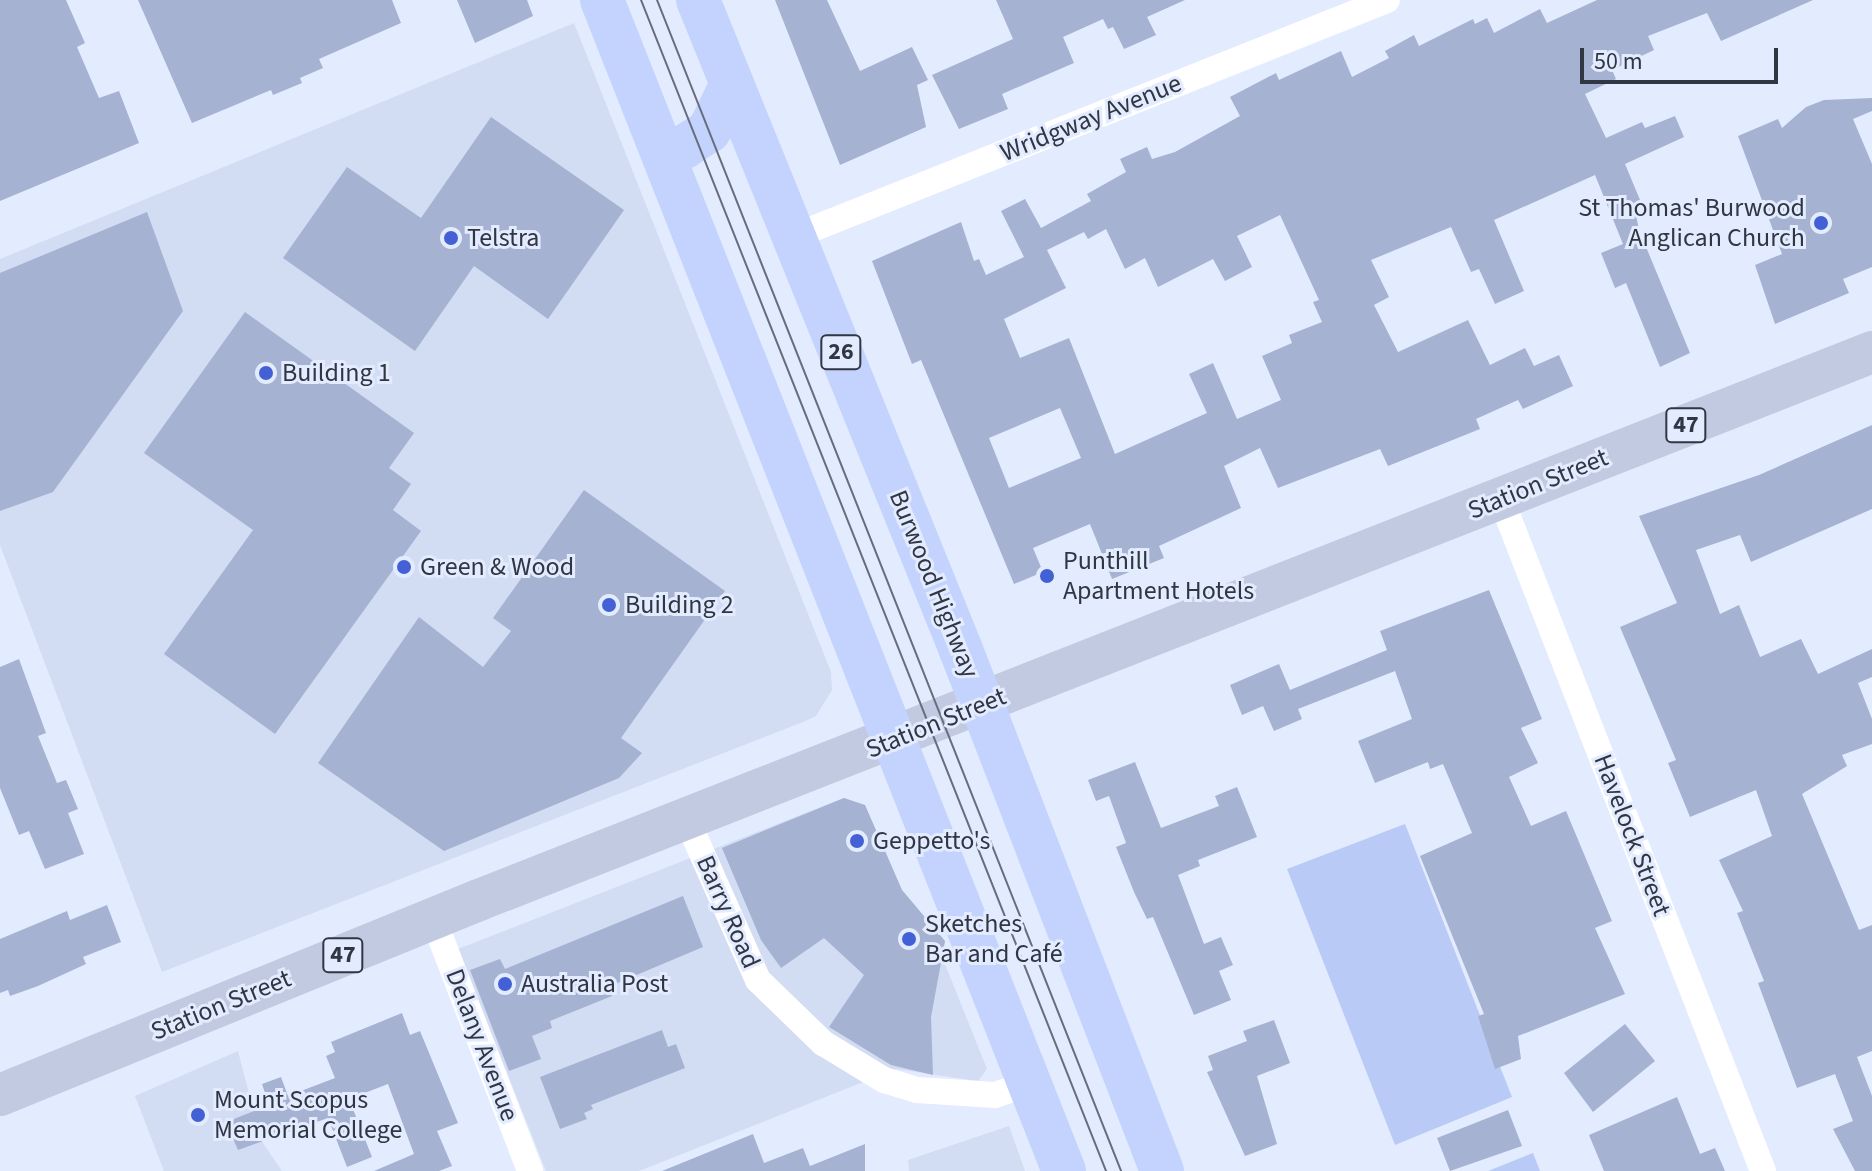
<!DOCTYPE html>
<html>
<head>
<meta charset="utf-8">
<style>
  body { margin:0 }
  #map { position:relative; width:1872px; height:1171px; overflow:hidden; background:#e3ebff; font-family:"Source Sans 3",sans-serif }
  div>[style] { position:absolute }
  .built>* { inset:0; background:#d2dcf3 }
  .green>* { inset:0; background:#b9caf6 }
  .building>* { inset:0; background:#a6b2d1 }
  .street>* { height:26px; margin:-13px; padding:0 13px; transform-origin:13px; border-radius:13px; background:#fff }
  .primary>* { height:42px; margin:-21px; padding:0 21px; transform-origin:21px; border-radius:21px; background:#c1cae1 }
  .highway>* { height:44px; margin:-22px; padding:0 22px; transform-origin:22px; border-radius:22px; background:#c3d3fd }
  .tram>* { height:2px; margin:-1px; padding:0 1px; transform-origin:1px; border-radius:1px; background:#676d7c }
  .dots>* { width:22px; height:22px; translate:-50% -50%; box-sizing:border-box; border:4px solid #e3ebff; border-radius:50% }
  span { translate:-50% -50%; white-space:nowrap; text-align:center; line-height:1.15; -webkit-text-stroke:6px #e3ebff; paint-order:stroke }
  .shield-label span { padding:2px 6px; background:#e3ebff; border:2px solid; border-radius:6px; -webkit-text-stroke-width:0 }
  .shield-label { font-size:24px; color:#313643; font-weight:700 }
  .street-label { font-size:26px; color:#313643 }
  .poi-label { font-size:26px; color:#313643 }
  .right { translate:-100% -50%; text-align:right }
  .left { translate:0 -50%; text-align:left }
  .scale { position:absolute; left:1580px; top:48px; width:198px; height:36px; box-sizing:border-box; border:4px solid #313643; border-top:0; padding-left:10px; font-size:24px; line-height:28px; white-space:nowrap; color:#313643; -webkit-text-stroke:6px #e3ebff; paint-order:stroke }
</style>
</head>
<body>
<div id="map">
  <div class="built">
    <div style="clip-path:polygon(574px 23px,831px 672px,832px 690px,816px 716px,803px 722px,162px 972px,0 545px,0 259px)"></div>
    <div style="clip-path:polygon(844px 798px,865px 805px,902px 890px,945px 941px,941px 954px,987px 1069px,978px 1081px,896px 1069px,639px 1171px,546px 1171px,458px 949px)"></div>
    <div style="clip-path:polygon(238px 1051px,261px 1140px,282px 1171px,164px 1171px,135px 1096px)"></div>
    <div style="clip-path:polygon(1009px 1126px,1025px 1171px,909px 1171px,908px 1160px)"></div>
  </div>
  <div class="green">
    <div style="clip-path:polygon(1405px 824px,1512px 1097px,1395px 1145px,1287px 869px)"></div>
    <div style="clip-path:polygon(1533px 1153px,1540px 1171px,1488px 1171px)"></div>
  </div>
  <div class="building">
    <div style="clip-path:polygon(0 0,66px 0,85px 43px,77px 47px,99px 98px,119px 91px,139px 143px,0 201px)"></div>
    <div style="clip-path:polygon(138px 0,392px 0,401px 23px,319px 59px,323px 68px,300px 78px,302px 83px,273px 95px,271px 90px,192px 123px)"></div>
    <div style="clip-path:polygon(457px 0,527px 0,533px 16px,475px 43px)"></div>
    <div style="clip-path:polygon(775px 0,827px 0,860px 71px,912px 47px,928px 80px,917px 85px,926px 127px,840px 165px)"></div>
    <div style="clip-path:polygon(996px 0,1185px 0,1147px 17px,1156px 35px,1124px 49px,1113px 27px,1108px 29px,1103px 19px,1063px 37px,1074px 63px,1002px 94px,1008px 109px,959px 129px,932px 75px,1013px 39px)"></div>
    <div style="clip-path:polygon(evenodd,1597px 0,1813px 0,1721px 41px,1707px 13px,1648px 36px,1654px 50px,1612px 70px,1616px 79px,1585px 94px,1606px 138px,1642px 122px,1645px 128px,1675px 116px,1684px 137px,1625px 164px,1643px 207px,1635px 210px,1639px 230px,1690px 353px,1660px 367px,1626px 283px,1615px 288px,1601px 253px,1623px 244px,1595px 175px,1494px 220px,1524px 291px,1495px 304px,1479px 269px,1471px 272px,1451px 227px,1371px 260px,1389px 297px,1374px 305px,1398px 352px,1468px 320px,1490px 365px,1525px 348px,1534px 366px,1559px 355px,1573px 386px,1523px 409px,1518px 400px,1476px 419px,1480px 429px,1388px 466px,1380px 449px,1278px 488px,1260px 448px,1224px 466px,1241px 508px,1159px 546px,1164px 558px,1112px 579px,1090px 524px,1033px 548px,1043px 572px,1014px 584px,921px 360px,912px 364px,872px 261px,961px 222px,974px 261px,979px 259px,986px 275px,1024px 257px,1001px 211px,1025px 199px,1041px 228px,1091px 201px,1087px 194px,1126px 172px,1120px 159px,1147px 147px,1152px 159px,1175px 152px,1240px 116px,1230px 97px,1276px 73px,1279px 80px,1341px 51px,1352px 77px,1389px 58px,1385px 51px,1414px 35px,1419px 46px,1473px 19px,1475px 24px,1487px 18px,1494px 33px,1540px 9px,1547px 23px,1597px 0,1280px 215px,1319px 300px,1313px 302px,1322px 322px,1289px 335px,1292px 343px,1262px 356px,1281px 400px,1237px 419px,1213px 363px,1189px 374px,1207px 413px,1115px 454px,1069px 338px,1020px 358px,1004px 319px,1066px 288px,1047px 250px,1084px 232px,1088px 239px,1106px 229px,1125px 269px,1145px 258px,1158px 287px,1213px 259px,1225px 281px,1252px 267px,1237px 236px,1280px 215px,1597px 0,1060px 408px,1081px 458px,1009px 488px,989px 438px,1060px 408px)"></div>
    <div style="clip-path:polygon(1872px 98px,1872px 111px,1853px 119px,1872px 164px,1872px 267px,1843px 279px,1849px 293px,1775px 324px,1755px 265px,1782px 254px,1738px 136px,1778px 119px,1782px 128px,1806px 107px,1824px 100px)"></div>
    <div style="clip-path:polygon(491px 117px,624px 210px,548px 319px,474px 266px,415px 351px,283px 258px,347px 167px,421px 218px)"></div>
    <div style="clip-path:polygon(147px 212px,183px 311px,53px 492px,0 511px,0 273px)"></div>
    <div style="clip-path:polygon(245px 312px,414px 433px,389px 468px,411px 484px,393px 510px,421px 531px,275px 734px,164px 654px,253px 530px,144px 453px)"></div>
    <div style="clip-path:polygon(1872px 425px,1872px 509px,1751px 562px,1740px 535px,1696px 550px,1720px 614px,1739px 605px,1760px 657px,1801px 639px,1818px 674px,1872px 649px,1872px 677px,1858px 683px,1872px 719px,1872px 744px,1842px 755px,1847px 766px,1802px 794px,1859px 930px,1872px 925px,1872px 1051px,1857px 1057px,1872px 1096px,1872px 1171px,1855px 1171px,1833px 1129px,1853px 1121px,1835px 1074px,1797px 1088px,1758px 983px,1764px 981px,1737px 913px,1743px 911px,1719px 860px,1772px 836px,1756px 790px,1690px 817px,1668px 763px,1676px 760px,1620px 627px,1677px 603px,1639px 516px,1759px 475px)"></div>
    <div style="clip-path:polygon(584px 490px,725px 591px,621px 738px,642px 753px,619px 778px,444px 851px,318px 763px,419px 617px,483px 667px,511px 631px,493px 618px)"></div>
    <div style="clip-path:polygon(1489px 590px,1542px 719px,1521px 728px,1538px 763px,1509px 777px,1531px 826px,1566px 811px,1612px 921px,1595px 928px,1625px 994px,1518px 1036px,1521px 1059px,1495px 1069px,1478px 1016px,1484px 1014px,1420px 856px,1472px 833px,1443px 764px,1430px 769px,1428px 762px,1375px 783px,1358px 741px,1412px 719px,1395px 671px,1298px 709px,1302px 719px,1274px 731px,1263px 706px,1242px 715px,1230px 685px,1279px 664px,1290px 690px,1387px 650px,1380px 631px)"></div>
    <div style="clip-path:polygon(19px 659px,46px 733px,38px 736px,57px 783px,66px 780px,78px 809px,68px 813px,84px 854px,45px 869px,29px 831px,19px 835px,0 788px,0 667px)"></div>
    <div style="clip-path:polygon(1135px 762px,1161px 828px,1219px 806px,1215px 796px,1237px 787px,1257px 837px,1198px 860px,1200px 866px,1178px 875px,1204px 944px,1221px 937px,1233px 965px,1219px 971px,1231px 1000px,1194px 1015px,1153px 917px,1147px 919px,1134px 892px,1116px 847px,1126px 843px,1109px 796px,1096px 801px,1088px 780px)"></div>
    <div style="clip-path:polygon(844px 798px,865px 805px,902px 890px,945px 941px,931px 1017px,933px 1075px,891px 1065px,829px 1027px,864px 975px,824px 938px,781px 968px,761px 940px,722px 848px)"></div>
    <div style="clip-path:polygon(683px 896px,703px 947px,608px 987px,612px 996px,550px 1021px,552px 1028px,532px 1036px,541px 1059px,509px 1071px,470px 970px,500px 959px,505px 969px)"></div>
    <div style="clip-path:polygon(107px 905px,121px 942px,83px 957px,86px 964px,38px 986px,10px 996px,8px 990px,0 993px,0 939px,67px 911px,70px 920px)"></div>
    <div style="clip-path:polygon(402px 1013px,410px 1035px,420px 1031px,458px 1123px,437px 1131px,452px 1166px,439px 1171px,374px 1171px,414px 1154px,388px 1084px,349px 1099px,372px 1157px,347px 1167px,328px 1118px,238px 1150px,226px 1122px,269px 1105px,262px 1084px,281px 1077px,288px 1096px,335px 1078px,326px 1056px,335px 1052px,331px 1042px)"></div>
    <div style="clip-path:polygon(1274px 1020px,1290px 1063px,1257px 1076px,1277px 1144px,1245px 1156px,1207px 1072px,1213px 1070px,1208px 1056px,1247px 1041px,1243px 1031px)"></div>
    <div style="clip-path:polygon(1625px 1024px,1655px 1061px,1593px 1112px,1564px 1073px)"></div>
    <div style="clip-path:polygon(662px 1030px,668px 1047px,676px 1044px,685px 1068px,591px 1105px,593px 1109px,584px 1113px,587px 1119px,560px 1129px,540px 1077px)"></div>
    <div style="clip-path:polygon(1677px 1097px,1700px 1154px,1715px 1148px,1725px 1171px,1604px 1171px,1589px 1135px)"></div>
    <div style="clip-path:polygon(1508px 1110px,1522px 1146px,1450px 1171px,1437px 1138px)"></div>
    <div style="clip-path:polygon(753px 1134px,764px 1163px,803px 1148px,810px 1166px,865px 1144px,865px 1171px,662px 1171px)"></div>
  </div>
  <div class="street">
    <div style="left:795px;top:236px;width:637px;rotate:-21.73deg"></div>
    <div style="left:1501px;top:499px;width:721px;rotate:68.7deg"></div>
    <div style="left:688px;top:822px;width:173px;rotate:66.1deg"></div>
    <div style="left:758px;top:980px;width:91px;rotate:44.1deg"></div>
    <div style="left:823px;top:1043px;width:71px;rotate:31.2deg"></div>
    <div style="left:884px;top:1080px;width:34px;rotate:17deg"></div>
    <div style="left:917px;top:1090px;width:78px;rotate:3.7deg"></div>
    <div style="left:995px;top:1095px;width:37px;rotate:-19deg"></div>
    <div style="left:433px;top:918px;width:271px;rotate:69deg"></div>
  </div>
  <div class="primary">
    <div style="left:0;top:1095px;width:517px;rotate:-22.15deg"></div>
    <div style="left:479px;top:900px;width:1497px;rotate:-21.47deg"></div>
  </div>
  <div class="highway">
    <div style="left:602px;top:0;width:1259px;rotate:68.47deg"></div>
    <div style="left:698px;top:0;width:701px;rotate:67.97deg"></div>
    <div style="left:961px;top:650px;width:558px;rotate:68.9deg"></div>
    <div style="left:663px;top:152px;width:22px;rotate:-13deg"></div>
    <div style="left:684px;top:147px;width:30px;rotate:-33deg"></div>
    <div style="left:709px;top:131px;width:52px;rotate:-63.9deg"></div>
  </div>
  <div class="tram">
    <div style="left:641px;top:0;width:1260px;rotate:68.34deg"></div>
    <div style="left:657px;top:0;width:1260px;rotate:68.38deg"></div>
  </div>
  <div class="dots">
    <div style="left:1821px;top:223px;background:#4361d4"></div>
    <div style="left:451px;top:238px;background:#4361d4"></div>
    <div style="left:266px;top:373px;background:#4361d4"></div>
    <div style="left:404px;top:567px;background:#4361d4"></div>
    <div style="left:1047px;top:576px;background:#4361d4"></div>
    <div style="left:609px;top:605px;background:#4361d4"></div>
    <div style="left:857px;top:841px;background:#4361d4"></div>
    <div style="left:909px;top:939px;background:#4361d4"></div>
    <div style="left:505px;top:984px;background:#4361d4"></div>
    <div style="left:198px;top:1115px;background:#4361d4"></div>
  </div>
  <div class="shield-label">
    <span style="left:841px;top:352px">26</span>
    <span style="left:1686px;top:425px">47</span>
    <span style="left:343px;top:955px">47</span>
  </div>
  <div class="street-label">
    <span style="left:1091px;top:118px;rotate:-22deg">Wridgway Avenue</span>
    <span style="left:1538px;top:484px;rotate:-22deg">Station Street</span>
    <span style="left:934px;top:584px;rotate:68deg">Burwood Highway</span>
    <span style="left:936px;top:723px;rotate:-22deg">Station Street</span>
    <span style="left:1632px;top:835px;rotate:69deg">Havelock Street</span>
    <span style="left:728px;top:912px;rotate:66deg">Barry Road</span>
    <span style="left:221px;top:1005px;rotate:-22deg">Station Street</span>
    <span style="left:482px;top:1045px;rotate:69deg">Delany Avenue</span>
  </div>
  <div class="poi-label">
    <span class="right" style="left:1805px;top:223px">St Thomas' Burwood<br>Anglican Church</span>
    <span class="left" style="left:467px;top:238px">Telstra</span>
    <span class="left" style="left:282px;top:373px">Building 1</span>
    <span class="left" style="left:1063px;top:576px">Punthill<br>Apartment Hotels</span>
    <span class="left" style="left:420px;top:567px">Green &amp; Wood</span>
    <span class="left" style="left:625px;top:605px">Building 2</span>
    <span class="left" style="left:873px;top:841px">Geppetto's</span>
    <span class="left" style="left:925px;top:939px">Sketches<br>Bar and Café</span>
    <span class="left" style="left:521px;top:984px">Australia Post</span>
    <span class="left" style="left:214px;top:1115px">Mount Scopus<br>Memorial College</span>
  </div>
  <div class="scale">50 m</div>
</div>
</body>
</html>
